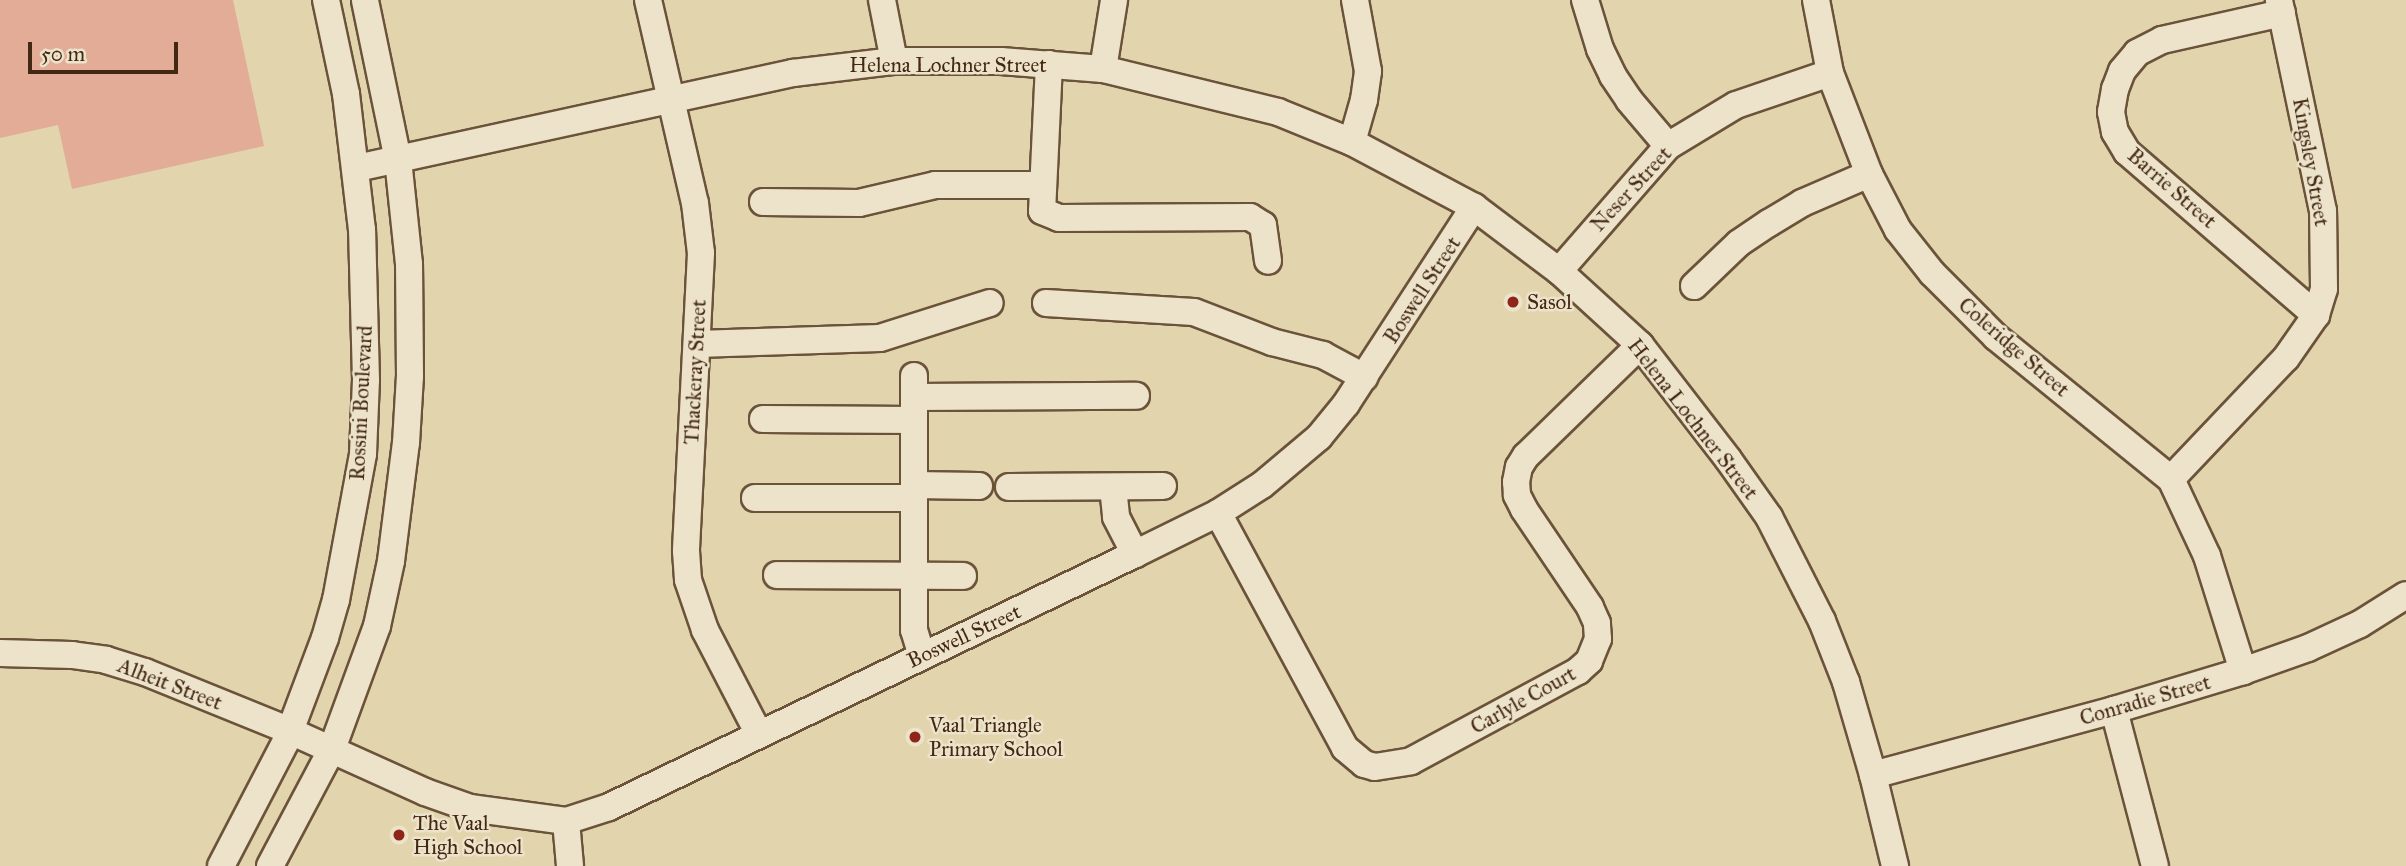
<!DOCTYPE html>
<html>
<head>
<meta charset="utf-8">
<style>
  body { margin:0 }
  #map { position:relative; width:2406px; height:866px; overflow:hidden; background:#e2d4ad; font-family:"IM FELL Great Primer",serif }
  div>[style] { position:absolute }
  .building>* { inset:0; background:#e2ac97 }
  .roads { filter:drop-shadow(2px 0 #6b533a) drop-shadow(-2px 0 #6b533a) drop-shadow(0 2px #6b533a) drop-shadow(0 -2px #6b533a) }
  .minor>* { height:26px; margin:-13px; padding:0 13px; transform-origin:13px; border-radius:13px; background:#ece3ca }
  .dots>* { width:19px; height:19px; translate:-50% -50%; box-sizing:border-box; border:4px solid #ece3ca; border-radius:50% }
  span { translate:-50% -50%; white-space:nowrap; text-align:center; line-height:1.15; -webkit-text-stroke:5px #ece3ca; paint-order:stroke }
  .street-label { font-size:21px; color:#432814 }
  .poi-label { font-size:21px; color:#432814 }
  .left { translate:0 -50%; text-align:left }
  .scale { position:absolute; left:28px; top:42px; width:150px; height:32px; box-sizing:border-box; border:4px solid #432814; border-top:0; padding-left:9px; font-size:21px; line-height:24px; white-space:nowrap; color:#432814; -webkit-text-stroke:5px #ece3ca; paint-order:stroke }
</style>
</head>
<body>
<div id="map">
  <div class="building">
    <div style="clip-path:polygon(0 0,233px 0,264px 146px,72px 189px,58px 125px,0 138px)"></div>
  </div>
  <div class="roads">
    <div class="minor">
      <div style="left:648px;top:0;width:208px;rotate:77deg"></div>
      <div style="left:695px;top:203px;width:50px;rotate:83.2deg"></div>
      <div style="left:701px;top:253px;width:298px;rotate:92.9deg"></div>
      <div style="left:686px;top:551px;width:29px;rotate:86deg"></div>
      <div style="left:688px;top:580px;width:53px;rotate:71.2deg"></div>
      <div style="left:705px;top:630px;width:117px;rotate:62.6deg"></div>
      <div style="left:882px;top:0;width:62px;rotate:78.9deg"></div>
      <div style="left:1585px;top:0;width:51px;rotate:73deg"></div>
      <div style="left:1600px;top:49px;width:30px;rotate:64deg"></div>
      <div style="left:1613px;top:76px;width:29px;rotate:56deg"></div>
      <div style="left:1629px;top:100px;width:60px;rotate:49.7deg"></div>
      <div style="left:1816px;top:0;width:74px;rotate:79.1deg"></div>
      <div style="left:1830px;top:73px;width:108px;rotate:68.9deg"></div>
      <div style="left:1869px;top:174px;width:63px;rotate:62.6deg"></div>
      <div style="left:1898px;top:230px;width:55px;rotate:51.7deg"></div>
      <div style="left:1932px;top:273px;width:91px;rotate:45deg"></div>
      <div style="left:1996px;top:337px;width:225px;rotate:39.1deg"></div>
      <div style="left:2171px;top:479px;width:85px;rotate:64.9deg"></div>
      <div style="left:2207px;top:556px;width:121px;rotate:72.6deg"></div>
      <div style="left:2282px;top:13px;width:123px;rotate:167.3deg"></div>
      <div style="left:2162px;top:40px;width:28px;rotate:153deg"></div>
      <div style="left:2137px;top:53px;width:23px;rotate:130deg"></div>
      <div style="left:2122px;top:71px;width:19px;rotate:111deg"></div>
      <div style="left:2115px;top:89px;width:23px;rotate:100deg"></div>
      <div style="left:2111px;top:112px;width:20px;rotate:79deg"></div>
      <div style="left:2115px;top:132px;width:23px;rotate:59deg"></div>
      <div style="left:2127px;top:152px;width:250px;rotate:40.8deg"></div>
      <div style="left:1049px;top:64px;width:147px;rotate:92.7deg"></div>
      <div style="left:1042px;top:211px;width:18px;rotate:22deg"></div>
      <div style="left:1059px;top:218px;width:191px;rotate:-0.3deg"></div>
      <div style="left:1250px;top:217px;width:15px;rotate:32deg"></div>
      <div style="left:1263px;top:225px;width:36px;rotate:82deg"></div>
      <div style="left:1103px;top:69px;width:70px;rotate:-80.9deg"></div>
      <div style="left:1352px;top:142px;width:44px;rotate:-74.1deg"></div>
      <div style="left:1364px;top:100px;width:29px;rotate:-82deg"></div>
      <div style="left:1368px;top:71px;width:72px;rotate:-100.4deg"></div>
      <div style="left:357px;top:168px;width:446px;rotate:-12.3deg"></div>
      <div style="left:793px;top:73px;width:102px;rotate:-6.8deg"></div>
      <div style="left:894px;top:61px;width:107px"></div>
      <div style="left:1001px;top:61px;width:102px;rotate:4.5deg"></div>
      <div style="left:1103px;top:69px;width:180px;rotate:13.8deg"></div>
      <div style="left:1278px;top:112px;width:80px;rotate:22.1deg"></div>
      <div style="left:1352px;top:142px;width:138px;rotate:28deg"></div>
      <div style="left:1474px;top:207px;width:106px;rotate:37deg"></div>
      <div style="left:1559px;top:271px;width:110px;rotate:42.4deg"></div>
      <div style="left:1640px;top:345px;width:144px;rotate:52.3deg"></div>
      <div style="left:1728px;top:459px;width:71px;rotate:54.7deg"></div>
      <div style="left:1769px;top:517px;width:117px;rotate:63deg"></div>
      <div style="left:1822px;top:621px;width:66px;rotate:68.5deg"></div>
      <div style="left:1846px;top:682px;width:97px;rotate:73.8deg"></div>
      <div style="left:1873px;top:775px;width:94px;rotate:76.4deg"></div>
      <div style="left:763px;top:202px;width:96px;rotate:0.6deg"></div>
      <div style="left:859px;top:203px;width:78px;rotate:-13.3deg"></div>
      <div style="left:935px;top:185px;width:107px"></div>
      <div style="left:1559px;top:271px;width:166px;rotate:-48.9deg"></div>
      <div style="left:1668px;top:146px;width:79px;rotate:-31.1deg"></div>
      <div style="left:1736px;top:105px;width:99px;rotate:-18.8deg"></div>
      <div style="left:1694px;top:286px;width:62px;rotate:-43.7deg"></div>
      <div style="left:1739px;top:243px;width:36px;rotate:-34deg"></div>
      <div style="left:1769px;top:223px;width:39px;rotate:-31deg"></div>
      <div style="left:1802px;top:203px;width:73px;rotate:-23.4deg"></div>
      <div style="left:1046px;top:303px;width:148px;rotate:3.5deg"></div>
      <div style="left:1194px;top:312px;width:84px;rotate:21deg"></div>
      <div style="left:1272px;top:342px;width:53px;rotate:14.3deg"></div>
      <div style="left:1323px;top:355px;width:47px;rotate:28.2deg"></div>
      <div style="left:697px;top:344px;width:183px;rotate:-1.9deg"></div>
      <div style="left:880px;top:338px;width:115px;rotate:-17.7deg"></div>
      <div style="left:914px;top:376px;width:254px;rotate:90deg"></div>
      <div style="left:914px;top:630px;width:27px;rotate:73deg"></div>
      <div style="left:914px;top:397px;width:222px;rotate:-0.3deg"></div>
      <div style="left:763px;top:419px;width:151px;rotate:0.4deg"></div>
      <div style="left:2171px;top:479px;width:167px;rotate:-46.5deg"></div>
      <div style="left:2286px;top:358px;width:52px;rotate:-55.1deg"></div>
      <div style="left:2316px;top:315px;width:27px;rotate:-73deg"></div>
      <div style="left:2324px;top:289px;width:78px;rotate:-90.7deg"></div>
      <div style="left:2323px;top:211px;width:216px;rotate:-101.8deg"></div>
      <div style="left:914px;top:485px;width:65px;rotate:0.9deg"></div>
      <div style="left:1009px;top:487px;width:154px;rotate:-0.4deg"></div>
      <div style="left:1113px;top:487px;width:30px;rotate:84deg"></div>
      <div style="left:1116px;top:517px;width:42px;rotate:62.8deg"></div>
      <div style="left:755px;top:498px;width:159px"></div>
      <div style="left:1218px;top:513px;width:267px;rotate:61.6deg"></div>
      <div style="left:1345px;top:748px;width:25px;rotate:40deg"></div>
      <div style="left:1364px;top:764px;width:11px;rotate:15deg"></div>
      <div style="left:1375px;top:767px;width:36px;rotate:-9deg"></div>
      <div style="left:1411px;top:761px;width:190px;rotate:-28.3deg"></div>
      <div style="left:1578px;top:671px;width:15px;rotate:-42deg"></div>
      <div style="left:1589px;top:661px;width:24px;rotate:-68deg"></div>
      <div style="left:1598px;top:639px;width:16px;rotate:-94deg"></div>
      <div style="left:1597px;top:623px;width:17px;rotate:-114deg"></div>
      <div style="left:1590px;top:607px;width:118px;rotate:-124deg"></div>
      <div style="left:1524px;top:509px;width:16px;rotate:-117deg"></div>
      <div style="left:1517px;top:495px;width:13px;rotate:-94deg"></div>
      <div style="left:1516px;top:482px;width:15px;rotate:-79deg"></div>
      <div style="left:1519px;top:467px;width:13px;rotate:-58deg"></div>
      <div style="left:1526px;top:456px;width:159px;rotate:-44.2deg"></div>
      <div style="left:777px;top:575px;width:186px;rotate:0.3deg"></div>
      <div style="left:0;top:653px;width:72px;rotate:1.6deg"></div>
      <div style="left:72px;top:655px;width:34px;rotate:8deg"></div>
      <div style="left:106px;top:660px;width:41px;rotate:17.1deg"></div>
      <div style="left:145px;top:672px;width:157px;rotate:22.1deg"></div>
      <div style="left:290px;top:731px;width:148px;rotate:24.3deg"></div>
      <div style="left:425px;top:792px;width:48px;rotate:19.6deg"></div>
      <div style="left:470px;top:808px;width:97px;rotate:7.7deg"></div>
      <div style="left:566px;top:821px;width:45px;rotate:-18deg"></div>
      <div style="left:609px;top:807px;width:584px;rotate:-25.69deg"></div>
      <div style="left:1135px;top:554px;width:93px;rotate:-26.3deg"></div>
      <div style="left:1218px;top:513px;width:52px;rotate:-32.5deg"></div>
      <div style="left:1262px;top:485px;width:75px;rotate:-40.1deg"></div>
      <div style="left:1319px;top:437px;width:43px;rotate:-50.7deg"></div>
      <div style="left:1346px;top:404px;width:235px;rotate:-57deg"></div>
      <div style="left:2114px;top:710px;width:161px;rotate:75.3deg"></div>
      <div style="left:1873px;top:775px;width:250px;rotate:-15.1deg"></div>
      <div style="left:2114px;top:710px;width:135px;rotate:-16.8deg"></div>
      <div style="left:2243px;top:671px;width:69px;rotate:-19.5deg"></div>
      <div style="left:2308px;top:648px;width:57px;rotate:-24.8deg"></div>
      <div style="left:2360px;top:624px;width:54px;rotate:-32.2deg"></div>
      <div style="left:566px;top:821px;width:45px;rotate:84.9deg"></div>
      <div style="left:221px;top:866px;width:143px;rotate:-62.5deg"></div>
      <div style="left:287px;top:739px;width:108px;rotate:-69.4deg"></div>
      <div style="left:325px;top:638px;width:40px;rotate:-74deg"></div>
      <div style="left:336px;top:600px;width:148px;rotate:-79.5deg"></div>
      <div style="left:363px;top:454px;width:74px;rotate:-87.7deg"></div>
      <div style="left:366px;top:380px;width:150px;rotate:-91.5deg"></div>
      <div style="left:362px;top:230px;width:137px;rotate:-96.7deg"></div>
      <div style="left:346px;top:94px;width:96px;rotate:-102deg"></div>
      <div style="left:270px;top:866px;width:132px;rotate:-62.1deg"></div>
      <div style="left:332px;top:749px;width:131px;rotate:-69.9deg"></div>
      <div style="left:377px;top:626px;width:66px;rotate:-77.8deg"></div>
      <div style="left:391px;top:561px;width:119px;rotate:-82.8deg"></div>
      <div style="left:406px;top:443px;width:67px;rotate:-86.6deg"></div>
      <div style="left:410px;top:376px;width:112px;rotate:-90.5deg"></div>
      <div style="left:409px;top:264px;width:105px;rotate:-96deg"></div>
      <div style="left:398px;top:160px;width:163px;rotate:-101.7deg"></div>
    </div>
  </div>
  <div class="dots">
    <div style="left:1513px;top:302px;background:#8f2418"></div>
    <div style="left:915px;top:737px;background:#8f2418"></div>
    <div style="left:399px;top:835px;background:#8f2418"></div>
  </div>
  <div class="street-label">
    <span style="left:948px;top:65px">Helena Lochner Street</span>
    <span style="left:2311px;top:162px;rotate:80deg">Kingsley Street</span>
    <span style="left:2172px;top:188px;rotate:41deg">Barrie Street</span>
    <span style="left:1631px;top:189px;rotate:-47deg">Neser Street</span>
    <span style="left:1422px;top:290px;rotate:-57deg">Boswell Street</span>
    <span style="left:2014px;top:347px;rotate:41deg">Coleridge Street</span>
    <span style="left:695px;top:372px;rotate:-87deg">Thackeray Street</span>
    <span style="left:361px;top:403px;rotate:-87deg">Rossini Boulevard</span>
    <span style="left:1693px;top:419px;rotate:52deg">Helena Lochner Street</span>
    <span style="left:964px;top:636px;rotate:-25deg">Boswell Street</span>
    <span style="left:170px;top:684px;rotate:21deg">Alheit Street</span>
    <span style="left:1523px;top:700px;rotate:-29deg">Carlyle Court</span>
    <span style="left:2145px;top:700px;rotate:-16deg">Conradie Street</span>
  </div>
  <div class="poi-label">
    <span class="left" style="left:1527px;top:302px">Sasol</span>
    <span class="left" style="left:929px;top:737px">Vaal Triangle<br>Primary School</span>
    <span class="left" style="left:413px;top:835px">The Vaal<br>High School</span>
  </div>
  <div class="scale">50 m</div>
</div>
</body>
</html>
